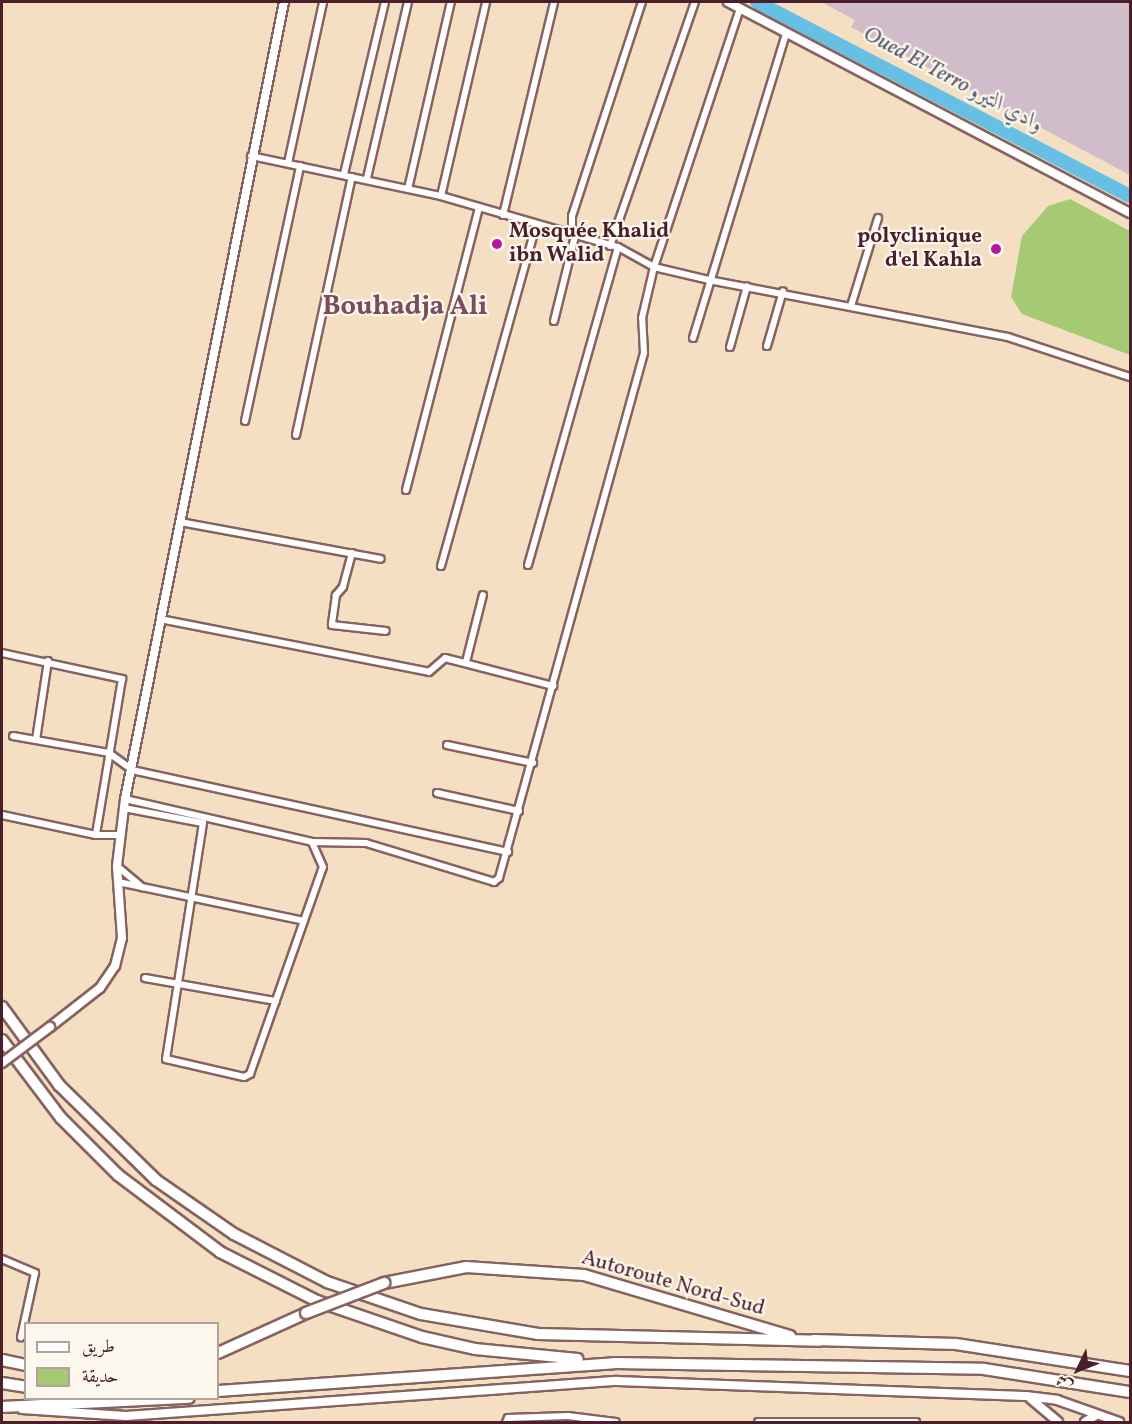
<!DOCTYPE html>
<html>
<head>
<meta charset="utf-8">
<style>
  body { margin:0 }
  #map { position:relative; width:1132px; height:1424px; overflow:hidden; background:#f4dfc2; font-family:Vollkorn,Amiri,serif }
  div>[style] { position:absolute }
  .industrial>* { inset:0; background:#d1bdca }
  .green>* { inset:0; background:#a6ca74 }
  .river>* { height:14px; margin:-7px; padding:0 7px; transform-origin:7px; border-radius:7px; background:#67bfe4 }
  .roads { filter:drop-shadow(2px 0 #866260) drop-shadow(-2px 0 #866260) drop-shadow(0 2px #866260) drop-shadow(0 -2px #866260) }
  .street>* { height:6px; margin:-3px; padding:0 3px; transform-origin:3px; border-radius:3px; background:#fff }
  .secondary>* { height:8px; margin:-4px; padding:0 4px; transform-origin:4px; border-radius:4px; background:#fff }
  .highway>* { height:10px; margin:-5px; padding:0 5px; transform-origin:5px; border-radius:5px; background:#fff }
  .bridges { filter:drop-shadow(2px 0 #866260) drop-shadow(-2px 0 #866260) drop-shadow(0 2px #866260) drop-shadow(0 -2px #866260) }
  .secondary-bridge>* { height:8px; margin:-4px; padding:0 4px; transform-origin:4px; border-radius:4px; background:#fff }
  .highway-bridge>* { height:10px; margin:-5px; padding:0 5px; transform-origin:5px; border-radius:5px; background:#fff }
  .dots>* { width:16px; height:16px; translate:-50% -50%; box-sizing:border-box; border:3px solid #fbf7ec; border-radius:50% }
  span { translate:-50% -50%; white-space:nowrap; text-align:center; line-height:1.15; -webkit-text-stroke:4.5px #fbf7ec; paint-order:stroke }
  .poi-label { font-size:21px; color:#4a1f2b; font-weight:700 }
  .left { translate:0 -50%; text-align:left }
  .right { translate:-100% -50%; text-align:right }
  .street-label { font-size:21px; color:#4a1f2b }
  .water-label { font-size:22px; color:#54576c; font-style:italic }
  .district-label { font-size:27px; color:#7b4c5a; font-weight:700 }
  .frame { position:absolute; inset:0; border:3px solid #4a1f2b; pointer-events:none }
  .legend { position:absolute; left:24px; top:1322px; width:195px; height:78px; box-sizing:border-box; background:#fbf7ec; border:2px solid #b4a19f; margin:0; padding:8px 10px; list-style:none; font-size:18px; color:#4a1f2b }
  .legend li { display:flex; align-items:center; gap:12px; height:30px }
  .legend b { width:30px; border:2px solid #b4a19f }
  .north { position:absolute; left:1048px; top:1340px; width:60px; height:60px; -webkit-text-stroke:4px #fbf7ec; paint-order:stroke; rotate:227deg; font-size:16px; font-weight:700; line-height:24px; text-align:center; color:#4a1f2b }
  .north::after { content:''; display:block; margin:auto; width:21px; height:27px; background:#4a1f2b; clip-path:polygon(50% 0,100% 100%,50% 72%,0 100%) }
</style>
</head>
<body>
<div id="map">
  <div class="industrial">
    <div style="clip-path:polygon(821px 2px,1130px 2px,1130px 175px,851px 27px,855px 20px)"></div>
  </div>
  <div class="green">
    <div style="clip-path:polygon(1070px 199px,1130px 231px,1130px 355px,1022px 314px,1011px 297px,1022px 236px,1048px 206px)"></div>
  </div>
  <div class="river">
    <div style="left:757px;top:2px;width:420px;rotate:27.5deg"></div>
  </div>
  <div class="roads">
    <div class="street">
      <div style="left:251px;top:156px;width:194px;rotate:11.9deg"></div>
      <div style="left:441px;top:196px;width:184px;rotate:16.1deg"></div>
      <div style="left:618px;top:247px;width:41px;rotate:29.1deg"></div>
      <div style="left:654px;top:267px;width:57px;rotate:13.3deg"></div>
      <div style="left:709px;top:280px;width:304px;rotate:10.8deg"></div>
      <div style="left:1008px;top:337px;width:128px;rotate:18.2deg"></div>
      <div style="left:288px;top:163px;width:165px;rotate:-77.7deg"></div>
      <div style="left:344px;top:174px;width:177px;rotate:-76.6deg"></div>
      <div style="left:367px;top:178px;width:181px;rotate:-76.9deg"></div>
      <div style="left:408px;top:189px;width:192px;rotate:-77.1deg"></div>
      <div style="left:441px;top:196px;width:199px;rotate:-76.9deg"></div>
      <div style="left:503px;top:215px;width:219px;rotate:-76.5deg"></div>
      <div style="left:572px;top:235px;width:19px;rotate:-90deg"></div>
      <div style="left:572px;top:216px;width:225px;rotate:-71.9deg"></div>
      <div style="left:610px;top:246px;width:258px;rotate:-70.8deg"></div>
      <div style="left:851px;top:306px;width:92px;rotate:-72.9deg"></div>
      <div style="left:554px;top:321px;width:88px;rotate:-76.1deg"></div>
      <div style="left:693px;top:338px;width:319px;rotate:-73deg"></div>
      <div style="left:767px;top:346px;width:57px;rotate:-73.8deg"></div>
      <div style="left:730px;top:347px;width:63px;rotate:-74.4deg"></div>
      <div style="left:245px;top:421px;width:261px;rotate:-77.8deg"></div>
      <div style="left:296px;top:435px;width:264px;rotate:-77.8deg"></div>
      <div style="left:406px;top:490px;width:291px;rotate:-75.5deg"></div>
      <div style="left:180px;top:522px;width:204px;rotate:10.4deg"></div>
      <div style="left:352px;top:553px;width:35px;rotate:105deg"></div>
      <div style="left:343px;top:587px;width:11px;rotate:131deg"></div>
      <div style="left:336px;top:595px;width:30px;rotate:98deg"></div>
      <div style="left:332px;top:625px;width:54px;rotate:6.3deg"></div>
      <div style="left:528px;top:565px;width:330px;rotate:-74.2deg"></div>
      <div style="left:441px;top:566px;width:354px;rotate:-74.4deg"></div>
      <div style="left:160px;top:619px;width:274px;rotate:11.1deg"></div>
      <div style="left:429px;top:672px;width:21px;rotate:-41deg"></div>
      <div style="left:445px;top:658px;width:112px;rotate:14.5deg"></div>
      <div style="left:2px;top:653px;width:123px;rotate:12.2deg"></div>
      <div style="left:122px;top:679px;width:158px;rotate:99.5deg"></div>
      <div style="left:466px;top:662px;width:69px;rotate:-75.8deg"></div>
      <div style="left:13px;top:736px;width:97px;rotate:10deg"></div>
      <div style="left:109px;top:753px;width:29px;rotate:36deg"></div>
      <div style="left:132px;top:770px;width:385px;rotate:12.3deg"></div>
      <div style="left:36px;top:740px;width:80px;rotate:-81.4deg"></div>
      <div style="left:447px;top:745px;width:88px;rotate:11.8deg"></div>
      <div style="left:437px;top:793px;width:84px;rotate:12.4deg"></div>
      <div style="left:125px;top:799px;width:192px;rotate:12.9deg"></div>
      <div style="left:312px;top:842px;width:54px;rotate:1.1deg"></div>
      <div style="left:366px;top:843px;width:134px;rotate:16.9deg"></div>
      <div style="left:494px;top:882px;width:6px;rotate:-39deg"></div>
      <div style="left:499px;top:878px;width:545px;rotate:-74.56deg"></div>
      <div style="left:644px;top:353px;width:35px;rotate:-93deg"></div>
      <div style="left:642px;top:318px;width:52px;rotate:-76.8deg"></div>
      <div style="left:654px;top:267px;width:273px;rotate:-71.6deg"></div>
      <div style="left:124px;top:808px;width:80px;rotate:10.8deg"></div>
      <div style="left:203px;top:823px;width:239px;rotate:98.9deg"></div>
      <div style="left:166px;top:1059px;width:80px;rotate:13deg"></div>
      <div style="left:244px;top:1077px;width:7px;rotate:-27deg"></div>
      <div style="left:250px;top:1074px;width:219px;rotate:-70.6deg"></div>
      <div style="left:323px;top:867px;width:27px;rotate:-114deg"></div>
      <div style="left:2px;top:815px;width:96px;rotate:12deg"></div>
      <div style="left:96px;top:835px;width:25px"></div>
      <div style="left:117px;top:866px;width:33px;rotate:40deg"></div>
      <div style="left:118px;top:882px;width:190px;rotate:11.8deg"></div>
      <div style="left:145px;top:978px;width:133px;rotate:10deg"></div>
      <div style="left:2px;top:1259px;width:36px;rotate:23deg"></div>
      <div style="left:35px;top:1273px;width:66px;rotate:102.3deg"></div>
      <div style="left:506px;top:1422px;width:4px;rotate:-63deg"></div>
      <div style="left:508px;top:1418px;width:60px;rotate:-1.9deg"></div>
      <div style="left:568px;top:1416px;width:48px;rotate:7.1deg"></div>
      <div style="left:758px;top:1422px;width:158px"></div>
    </div>
    <div class="secondary">
      <div style="left:728px;top:2px;width:454px;rotate:27.7deg"></div>
      <div style="left:50px;top:1027px;width:63px;rotate:-38deg"></div>
      <div style="left:100px;top:988px;width:27px;rotate:-56deg"></div>
      <div style="left:115px;top:966px;width:29px;rotate:-76deg"></div>
      <div style="left:122px;top:938px;width:72px;rotate:-94deg"></div>
      <div style="left:117px;top:866px;width:67px;rotate:-83.2deg"></div>
      <div style="left:125px;top:799px;width:813px;rotate:-78.72deg"></div>
      <div style="left:1031px;top:1399px;width:35px;rotate:40deg"></div>
      <div style="left:22px;top:1409px;width:104px;rotate:3.9deg"></div>
      <div style="left:126px;top:1416px;width:492px;rotate:-4.1deg"></div>
      <div style="left:617px;top:1381px;width:409px;rotate:2.1deg"></div>
      <div style="left:1026px;top:1396px;width:31px;rotate:7deg"></div>
      <div style="left:1057px;top:1400px;width:66px;rotate:19.5deg"></div>
      <div style="left:1085px;top:1422px;width:13px;rotate:-32deg"></div>
    </div>
    <div class="highway">
      <div style="left:2px;top:1007px;width:97px;rotate:53.8deg"></div>
      <div style="left:59px;top:1085px;width:136px;rotate:44.4deg"></div>
      <div style="left:156px;top:1180px;width:95px;rotate:34.7deg"></div>
      <div style="left:234px;top:1234px;width:105px;rotate:27.3deg"></div>
      <div style="left:327px;top:1282px;width:99px;rotate:18.8deg"></div>
      <div style="left:421px;top:1314px;width:119px;rotate:9.7deg"></div>
      <div style="left:538px;top:1334px;width:281px;rotate:1.4deg"></div>
      <div style="left:2px;top:1040px;width:98px;rotate:52.9deg"></div>
      <div style="left:61px;top:1118px;width:81px;rotate:45deg"></div>
      <div style="left:118px;top:1175px;width:128px;rotate:37deg"></div>
      <div style="left:220px;top:1252px;width:109px;rotate:26.8deg"></div>
      <div style="left:317px;top:1301px;width:111px;rotate:18.9deg"></div>
      <div style="left:422px;top:1337px;width:54px;rotate:12.8deg"></div>
      <div style="left:475px;top:1349px;width:103px;rotate:5.5deg"></div>
      <div style="left:384px;top:1283px;width:84px;rotate:-11deg"></div>
      <div style="left:466px;top:1267px;width:118px;rotate:3.9deg"></div>
      <div style="left:584px;top:1275px;width:215px;rotate:16.5deg"></div>
      <div style="left:814px;top:1340px;width:142px;rotate:1.6deg"></div>
      <div style="left:956px;top:1344px;width:176px;rotate:8.8deg"></div>
      <div style="left:218px;top:1353px;width:97px;rotate:-24.4deg"></div>
      <div style="left:2px;top:1360px;width:25px;rotate:12deg"></div>
      <div style="left:2px;top:1383px;width:24px;rotate:9deg"></div>
      <div style="left:218px;top:1391px;width:397px;rotate:-4deg"></div>
      <div style="left:614px;top:1363px;width:370px;rotate:0.9deg"></div>
      <div style="left:984px;top:1369px;width:148px;rotate:9deg"></div>
      <div style="left:2px;top:1407px;width:187px;rotate:-2.8deg"></div>
    </div>
  </div>
  <div class="bridges">
    <div class="secondary-bridge">
      <div style="left:2px;top:1063px;width:60px;rotate:-36.9deg"></div>
    </div>
    <div class="highway-bridge">
      <div style="left:306px;top:1313px;width:84px;rotate:-21deg"></div>
    </div>
  </div>
  <div class="dots">
    <div style="left:497px;top:244px;background:#b5179e"></div>
    <div style="left:996px;top:249px;background:#b5179e"></div>
  </div>
  <div class="poi-label">
    <span class="left" style="left:509px;top:244px">Mosquée Khalid<br>ibn Walid</span>
    <span class="right" style="left:982px;top:249px">polyclinique<br>d'el Kahla</span>
  </div>
  <div class="street-label">
    <span style="left:673px;top:1284px;rotate:16deg">Autoroute Nord-Sud</span>
  </div>
  <div class="water-label">
    <span style="left:953px;top:80px;rotate:28deg">Oued El Terro وادي التيرو</span>
  </div>
  <div class="district-label">
    <span style="left:405px;top:308px">Bouhadja Ali</span>
  </div>
  <div class="frame"></div>
  <ul class="legend">
  <li><b style="height:8px;background:#fff"></b>طريق</li>
  <li><b style="height:16px;background:#a6ca74"></b>حديقة</li>
  </ul>
  <div class="north">ش</div>
</div>
</body>
</html>
